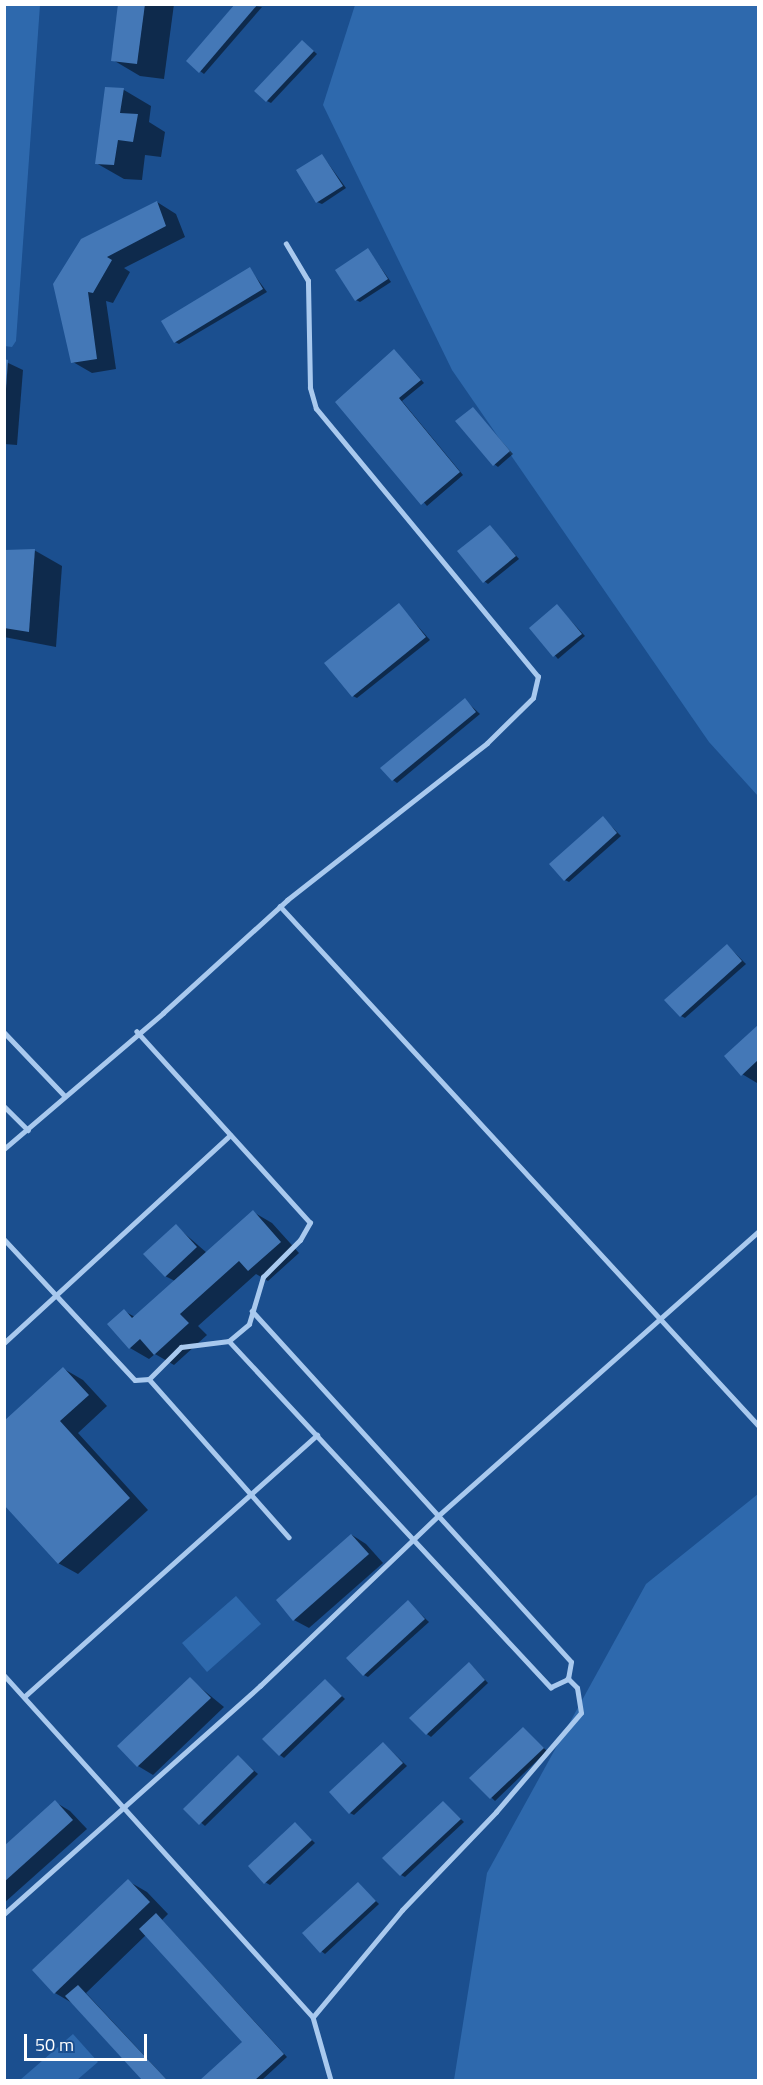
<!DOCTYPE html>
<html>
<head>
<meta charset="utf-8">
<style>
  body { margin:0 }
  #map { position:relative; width:763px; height:2085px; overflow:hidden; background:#1b4f8f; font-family:"Titillium Web",sans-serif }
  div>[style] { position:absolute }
  .green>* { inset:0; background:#2e69ad }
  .shadow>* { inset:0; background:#0007 }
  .building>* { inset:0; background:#4478b7 }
  .service>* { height:4.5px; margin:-2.25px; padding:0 2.25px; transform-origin:2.25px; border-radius:2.25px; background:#a9c9ee }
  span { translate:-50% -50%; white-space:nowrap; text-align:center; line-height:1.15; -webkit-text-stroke:5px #1b4f8f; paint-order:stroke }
  .frame { position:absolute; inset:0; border:6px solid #fff; pointer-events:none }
  .scale { position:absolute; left:24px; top:2034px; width:123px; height:27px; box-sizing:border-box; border:3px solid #fff; border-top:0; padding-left:8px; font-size:18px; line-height:21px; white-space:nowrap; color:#fff; -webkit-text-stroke:4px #1b4f8f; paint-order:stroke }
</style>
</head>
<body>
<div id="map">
  <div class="green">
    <div style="clip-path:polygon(4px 5px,40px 5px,16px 341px,12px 347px,4px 346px)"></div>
    <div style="clip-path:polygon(355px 5px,758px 5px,758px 796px,709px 742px,452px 370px,323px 105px)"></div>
    <div style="clip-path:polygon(758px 1494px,758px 2080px,454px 2080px,487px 1873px,646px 1584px)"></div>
    <div style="clip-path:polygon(236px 1596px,261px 1624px,207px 1672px,182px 1643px)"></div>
    <div style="clip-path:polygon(73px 2034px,98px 2062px,77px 2080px,20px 2080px)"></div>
  </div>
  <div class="shadow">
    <div style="clip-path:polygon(120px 4px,174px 4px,164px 79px,140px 76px,113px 60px)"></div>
    <div style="clip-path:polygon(237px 4px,262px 7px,204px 74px,200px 71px)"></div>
    <div style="clip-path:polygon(306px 44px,317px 54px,271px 103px,267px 101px)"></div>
    <div style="clip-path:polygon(106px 88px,124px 90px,151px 106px,149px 122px,165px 132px,161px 157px,145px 155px,142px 180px,124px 179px,96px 163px)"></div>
    <div style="clip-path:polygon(322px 155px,346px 188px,322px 204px,317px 202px)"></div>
    <div style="clip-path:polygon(157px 202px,176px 214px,185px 237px,124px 268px,130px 272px,113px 303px,106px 301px,116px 369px,92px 373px,73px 362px,55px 284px)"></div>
    <div style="clip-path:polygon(368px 250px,391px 282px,360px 302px,356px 300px)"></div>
    <div style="clip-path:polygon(250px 269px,267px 292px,179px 344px,175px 342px)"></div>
    <div style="clip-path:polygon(395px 351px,424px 383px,402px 401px,463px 475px,427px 506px,337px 402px)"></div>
    <div style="clip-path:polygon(4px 361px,23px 370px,17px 445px,4px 444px)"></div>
    <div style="clip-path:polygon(473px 409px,513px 454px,498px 467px,494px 464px)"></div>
    <div style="clip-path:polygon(490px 526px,519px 559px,488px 584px,484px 581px)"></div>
    <div style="clip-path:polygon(34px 550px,62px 566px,56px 647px,4px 637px,4px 552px)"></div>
    <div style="clip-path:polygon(399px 605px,430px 640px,357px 698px,353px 696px)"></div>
    <div style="clip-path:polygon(557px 606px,585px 636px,558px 659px,531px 628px)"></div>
    <div style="clip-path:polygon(465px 700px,480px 714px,397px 783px,393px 780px)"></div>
    <div style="clip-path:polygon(603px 818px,621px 836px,569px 882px,565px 880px)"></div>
    <div style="clip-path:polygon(727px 945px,746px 964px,685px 1018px,681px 1016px)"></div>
    <div style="clip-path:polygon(758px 1027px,758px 1081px,757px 1083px,742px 1074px,726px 1056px)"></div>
    <div style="clip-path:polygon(253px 1212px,272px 1223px,299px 1253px,268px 1281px,256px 1274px,198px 1326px,207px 1335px,174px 1365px,155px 1354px,149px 1359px,130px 1348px,124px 1311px,135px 1317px,175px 1281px,165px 1276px,176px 1226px,207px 1253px)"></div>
    <div style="clip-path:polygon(64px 1369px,83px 1380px,107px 1406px,78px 1433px,148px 1510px,78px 1574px,58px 1563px,4px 1503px)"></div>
    <div style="clip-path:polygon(352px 1535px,366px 1544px,383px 1563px,309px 1628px,294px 1620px)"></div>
    <div style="clip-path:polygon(408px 1602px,429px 1622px,368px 1677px,364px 1675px)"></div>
    <div style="clip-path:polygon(473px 1667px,488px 1683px,431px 1737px,427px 1734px)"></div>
    <div style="clip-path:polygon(190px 1679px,224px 1707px,153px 1775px,138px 1766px,119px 1746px)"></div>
    <div style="clip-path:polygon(325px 1680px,345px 1699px,284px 1758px,280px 1755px)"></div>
    <div style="clip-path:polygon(523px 1729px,547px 1751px,495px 1801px,471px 1778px)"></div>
    <div style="clip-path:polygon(384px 1744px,407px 1766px,354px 1815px,350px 1813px)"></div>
    <div style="clip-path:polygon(239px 1757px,258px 1774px,205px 1826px,185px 1809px)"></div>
    <div style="clip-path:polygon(55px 1802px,70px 1811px,87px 1829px,4px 1903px,4px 1848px)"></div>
    <div style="clip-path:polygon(444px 1803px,464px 1822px,405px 1877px,401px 1875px)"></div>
    <div style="clip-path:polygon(295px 1824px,315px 1843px,270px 1885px,265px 1882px)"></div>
    <div style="clip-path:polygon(128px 1881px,147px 1892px,168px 1914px,162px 1920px,287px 2057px,262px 2080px,203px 2080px,244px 2042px,146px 1935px,86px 1993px,167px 2080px,144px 2080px,74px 2004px,55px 1993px)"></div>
    <div style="clip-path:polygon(358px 1884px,379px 1904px,325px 1954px,321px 1951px)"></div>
  </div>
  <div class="building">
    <div style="clip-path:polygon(118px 4px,145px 4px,137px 64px,111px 61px)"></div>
    <div style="clip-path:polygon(235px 4px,258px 4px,199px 73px,186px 61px)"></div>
    <div style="clip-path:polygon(302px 40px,314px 51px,266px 102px,254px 91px)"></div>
    <div style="clip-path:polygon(105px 87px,124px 88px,120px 113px,138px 114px,133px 142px,118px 140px,114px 165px,95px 164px)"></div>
    <div style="clip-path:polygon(322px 154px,343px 186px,316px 203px,296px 170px)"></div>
    <div style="clip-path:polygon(157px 201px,166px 226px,107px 257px,112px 260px,93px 293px,88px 292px,97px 359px,71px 363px,53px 284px,81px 239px)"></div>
    <div style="clip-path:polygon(368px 248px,388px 279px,355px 301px,335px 270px)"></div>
    <div style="clip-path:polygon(250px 267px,263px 289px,174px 343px,161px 321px)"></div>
    <div style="clip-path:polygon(394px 349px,421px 380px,399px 398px,460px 472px,421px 505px,335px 402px)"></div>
    <div style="clip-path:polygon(4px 359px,8px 360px,6px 389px,4px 389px)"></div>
    <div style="clip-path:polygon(473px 407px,510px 451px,493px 466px,455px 421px)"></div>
    <div style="clip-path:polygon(490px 525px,516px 556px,483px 583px,457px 551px)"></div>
    <div style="clip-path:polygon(35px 549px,29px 632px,4px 628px,4px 550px)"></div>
    <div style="clip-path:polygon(399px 603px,426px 637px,352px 697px,324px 663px)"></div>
    <div style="clip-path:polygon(557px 604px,582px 634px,553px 657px,529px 628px)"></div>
    <div style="clip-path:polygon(465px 698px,476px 712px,392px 781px,380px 768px)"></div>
    <div style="clip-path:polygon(603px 816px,617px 833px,564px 881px,549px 864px)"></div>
    <div style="clip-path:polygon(727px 944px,742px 961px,680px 1017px,664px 1000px)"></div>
    <div style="clip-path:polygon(758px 1025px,758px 1060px,741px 1076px,724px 1056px)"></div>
    <div style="clip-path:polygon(253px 1210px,281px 1242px,248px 1271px,239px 1261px,180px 1314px,189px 1323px,154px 1355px,140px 1339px,129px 1349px,107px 1324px,124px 1309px,132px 1318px)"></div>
    <div style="clip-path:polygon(176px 1224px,197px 1247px,165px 1277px,143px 1254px)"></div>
    <div style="clip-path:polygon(63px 1367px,89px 1395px,60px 1421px,130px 1498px,58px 1564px,4px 1505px,4px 1421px)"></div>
    <div style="clip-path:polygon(351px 1534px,369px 1554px,293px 1621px,276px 1600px)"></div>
    <div style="clip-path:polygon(408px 1600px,425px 1619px,363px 1676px,346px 1658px)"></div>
    <div style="clip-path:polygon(469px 1662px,485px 1680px,426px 1735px,409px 1718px)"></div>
    <div style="clip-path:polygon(190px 1677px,211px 1698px,137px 1767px,117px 1746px)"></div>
    <div style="clip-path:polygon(325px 1679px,342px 1696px,279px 1756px,262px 1739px)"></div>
    <div style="clip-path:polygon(523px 1727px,544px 1748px,490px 1799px,469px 1778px)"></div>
    <div style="clip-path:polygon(383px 1742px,403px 1763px,349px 1814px,329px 1792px)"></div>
    <div style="clip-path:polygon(238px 1755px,254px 1771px,199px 1825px,183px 1809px)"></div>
    <div style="clip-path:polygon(55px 1800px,73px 1820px,4px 1882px,4px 1846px)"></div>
    <div style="clip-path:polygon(443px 1801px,461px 1819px,400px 1876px,382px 1858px)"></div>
    <div style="clip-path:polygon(295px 1822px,312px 1840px,264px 1884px,248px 1866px)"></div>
    <div style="clip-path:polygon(128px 1879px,150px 1902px,54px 1994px,32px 1970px)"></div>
    <div style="clip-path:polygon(358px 1882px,376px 1901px,320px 1953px,302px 1933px)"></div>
    <div style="clip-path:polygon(156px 1913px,284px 2054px,255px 2080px,200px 2080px,242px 2042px,139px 1929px)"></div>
    <div style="clip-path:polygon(78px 1985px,167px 2080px,142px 2080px,65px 1996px)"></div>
  </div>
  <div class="service">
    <div style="left:280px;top:906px;width:706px;rotate:47.35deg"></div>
    <div style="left:4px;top:1032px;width:87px;rotate:46.4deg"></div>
    <div style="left:4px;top:1106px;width:34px;rotate:45deg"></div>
    <div style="left:4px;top:1149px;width:209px;rotate:-40.5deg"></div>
    <div style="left:163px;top:1013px;width:168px;rotate:-42.3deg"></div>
    <div style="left:287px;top:900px;width:254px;rotate:-38.1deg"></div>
    <div style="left:487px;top:743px;width:64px;rotate:-44.4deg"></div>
    <div style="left:533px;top:698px;width:22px;rotate:-77deg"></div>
    <div style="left:538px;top:677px;width:348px;rotate:-129.6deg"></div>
    <div style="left:316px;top:409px;width:22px;rotate:-106deg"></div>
    <div style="left:310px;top:388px;width:107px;rotate:-91.1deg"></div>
    <div style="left:308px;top:281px;width:43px;rotate:-120.7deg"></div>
    <div style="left:4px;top:1239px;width:192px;rotate:47.1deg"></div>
    <div style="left:135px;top:1380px;width:14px;rotate:-4deg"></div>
    <div style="left:149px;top:1379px;width:45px;rotate:-45deg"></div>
    <div style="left:181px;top:1347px;width:48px;rotate:-7.1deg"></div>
    <div style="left:229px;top:1341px;width:26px;rotate:-40deg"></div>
    <div style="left:249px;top:1324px;width:49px;rotate:-73.4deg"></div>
    <div style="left:263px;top:1277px;width:52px;rotate:-45deg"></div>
    <div style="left:300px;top:1240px;width:20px;rotate:-60deg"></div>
    <div style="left:310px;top:1223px;width:258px;rotate:-132.2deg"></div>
    <div style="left:229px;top:1341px;width:473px;rotate:47.1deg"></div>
    <div style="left:551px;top:1687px;width:19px;rotate:-25deg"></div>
    <div style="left:568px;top:1679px;width:17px;rotate:-80deg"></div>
    <div style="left:571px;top:1662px;width:474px;rotate:-132.3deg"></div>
    <div style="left:4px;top:1343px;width:307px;rotate:-42.6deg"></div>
    <div style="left:149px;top:1379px;width:211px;rotate:48.5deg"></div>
    <div style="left:4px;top:1675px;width:461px;rotate:47.9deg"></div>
    <div style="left:313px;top:2017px;width:66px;rotate:74.1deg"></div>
    <div style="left:24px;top:1697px;width:393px;rotate:-41.8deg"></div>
    <div style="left:4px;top:1914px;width:343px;rotate:-41.7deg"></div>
    <div style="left:260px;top:1686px;width:246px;rotate:-43.7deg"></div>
    <div style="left:438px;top:1516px;width:428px;rotate:-41.6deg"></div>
    <div style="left:313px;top:2017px;width:139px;rotate:-50.2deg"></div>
    <div style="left:402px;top:1910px;width:136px;rotate:-46.2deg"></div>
    <div style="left:496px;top:1812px;width:130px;rotate:-49.4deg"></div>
    <div style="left:581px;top:1713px;width:25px;rotate:-99deg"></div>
    <div style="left:577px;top:1688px;width:13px;rotate:-135deg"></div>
  </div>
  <div class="frame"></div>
  <div class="scale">50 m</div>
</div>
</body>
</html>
